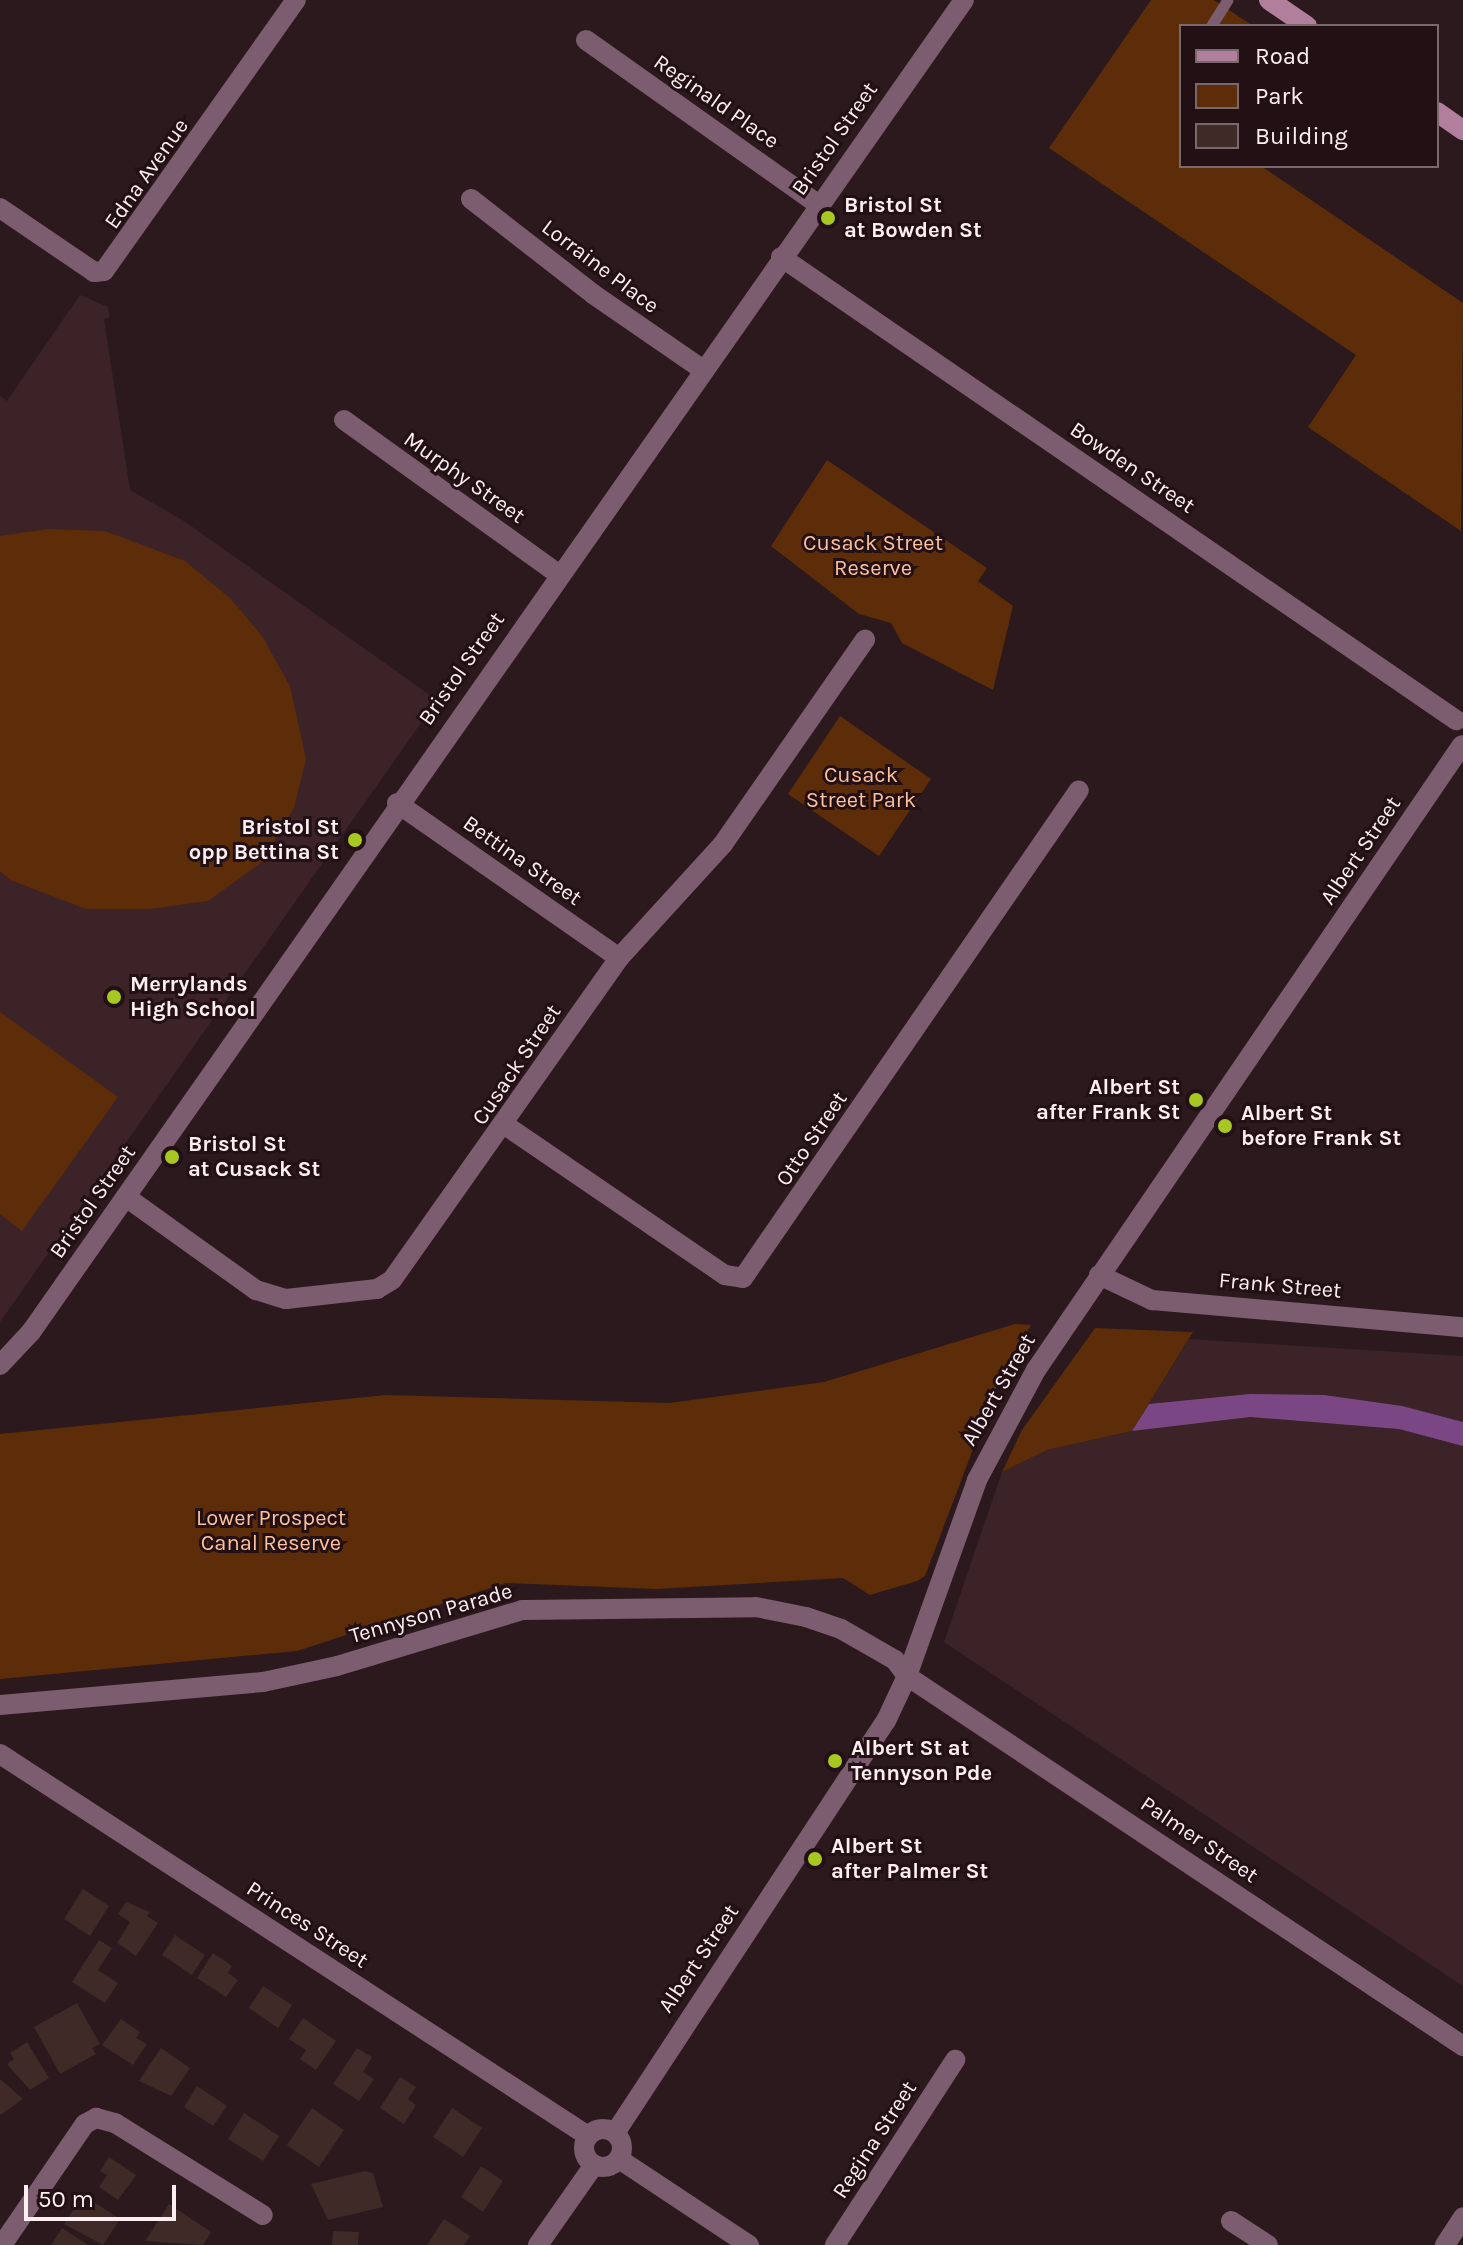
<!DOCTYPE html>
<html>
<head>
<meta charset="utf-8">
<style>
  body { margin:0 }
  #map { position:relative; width:1463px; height:2245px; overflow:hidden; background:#2c191d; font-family:Karla,sans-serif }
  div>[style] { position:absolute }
  .built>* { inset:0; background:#3c2328 }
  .green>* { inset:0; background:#5c2d08 }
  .water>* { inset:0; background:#7a4784 }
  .building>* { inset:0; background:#3f2a27 }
  .lane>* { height:11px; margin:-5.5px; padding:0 5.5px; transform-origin:5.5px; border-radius:5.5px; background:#7c5c6f }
  .street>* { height:20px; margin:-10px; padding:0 10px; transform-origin:10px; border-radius:10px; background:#7c5c6f }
  .street>.ring { margin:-10px; padding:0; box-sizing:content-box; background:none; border:20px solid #7c5c6f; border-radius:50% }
  .secondary>* { height:20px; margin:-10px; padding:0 10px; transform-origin:10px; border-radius:10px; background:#b17e9c }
  .dots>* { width:22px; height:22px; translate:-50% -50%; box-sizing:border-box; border:4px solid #221014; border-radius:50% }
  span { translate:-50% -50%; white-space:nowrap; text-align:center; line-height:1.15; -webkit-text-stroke:6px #221014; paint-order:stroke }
  .street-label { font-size:22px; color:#fceef1 }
  .poi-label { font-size:22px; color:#fceef1; font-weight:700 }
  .left { translate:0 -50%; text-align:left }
  .right { translate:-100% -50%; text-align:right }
  .park-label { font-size:22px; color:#fdc19d }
  .legend { position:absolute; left:1179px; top:24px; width:260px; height:144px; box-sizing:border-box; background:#221014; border:2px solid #79696c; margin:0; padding:10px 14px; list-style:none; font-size:24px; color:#fceef1 }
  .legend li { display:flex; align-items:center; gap:16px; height:40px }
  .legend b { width:40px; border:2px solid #79696c }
  .scale { position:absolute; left:24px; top:2185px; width:152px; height:36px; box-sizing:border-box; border:4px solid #fceef1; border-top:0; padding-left:10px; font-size:24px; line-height:28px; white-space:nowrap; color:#fceef1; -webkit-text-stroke:6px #221014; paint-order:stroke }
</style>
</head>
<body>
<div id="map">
  <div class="built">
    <div style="clip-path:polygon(80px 295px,108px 307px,110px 317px,104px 319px,130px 490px,184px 521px,437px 700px,0 1322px,0 396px,7px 401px)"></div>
    <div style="clip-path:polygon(1189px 1339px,1463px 1356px,1463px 1986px,944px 1642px,1002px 1472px,1047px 1450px,1132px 1431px)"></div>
  </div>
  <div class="green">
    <div style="clip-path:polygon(1151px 0,1214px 0,1253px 26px,1181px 26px,1181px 166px,1261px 166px,1463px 303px,1461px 531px,1308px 427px,1356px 355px,1049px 148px)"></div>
    <div style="clip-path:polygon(827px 460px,987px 568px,978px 581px,1013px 606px,993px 690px,902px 643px,891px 623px,859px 614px,771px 546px)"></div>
    <div style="clip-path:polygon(48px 529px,105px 531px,185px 561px,231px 599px,262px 636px,290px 686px,306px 759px,294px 808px,261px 863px,208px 901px,150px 909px,86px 909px,10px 880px,0 871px,0 536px)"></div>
    <div style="clip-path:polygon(840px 716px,931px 779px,879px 856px,788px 794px)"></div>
    <div style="clip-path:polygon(0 1012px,118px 1097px,22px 1231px,0 1214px)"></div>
    <div style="clip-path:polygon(1015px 1324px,1031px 1325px,1003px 1370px,925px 1576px,917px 1581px,870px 1595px,843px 1578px,656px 1589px,506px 1583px,297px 1651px,0 1679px,0 1434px,386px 1395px,669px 1403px,824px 1382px)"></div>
    <div style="clip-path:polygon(1095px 1328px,1193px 1332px,1132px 1431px,1047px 1450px,1002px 1472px,1022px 1430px)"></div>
  </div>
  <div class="water">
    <div style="clip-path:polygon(1250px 1394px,1324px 1395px,1402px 1406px,1463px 1422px,1463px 1446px,1399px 1429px,1250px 1417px,1132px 1431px,1149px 1404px)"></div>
  </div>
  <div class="building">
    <div style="clip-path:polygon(83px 1889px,109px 1906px,90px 1936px,64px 1919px)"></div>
    <div style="clip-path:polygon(126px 1902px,150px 1912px,147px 1916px,158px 1923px,136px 1956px,117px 1943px,130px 1922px,118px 1914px)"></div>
    <div style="clip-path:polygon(175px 1935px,205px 1955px,192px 1975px,162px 1955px)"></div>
    <div style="clip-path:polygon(99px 1940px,112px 1948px,98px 1970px,118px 1983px,105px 2003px,72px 1982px)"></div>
    <div style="clip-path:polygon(213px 1953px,232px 1966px,228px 1973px,238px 1980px,226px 1997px,197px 1978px)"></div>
    <div style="clip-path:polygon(263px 1986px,292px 2005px,278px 2028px,249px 2008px)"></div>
    <div style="clip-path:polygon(77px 2003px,100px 2044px,92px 2048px,96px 2054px,60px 2074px,34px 2027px)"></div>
    <div style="clip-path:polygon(303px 2018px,336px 2041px,316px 2070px,300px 2059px,306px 2050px,289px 2039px)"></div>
    <div style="clip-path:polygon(121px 2019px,140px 2032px,136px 2038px,147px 2044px,133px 2065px,102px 2045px)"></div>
    <div style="clip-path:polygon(27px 2042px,49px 2078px,30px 2090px,7px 2064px,14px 2059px,10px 2053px)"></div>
    <div style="clip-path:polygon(161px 2048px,190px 2068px,171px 2096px,139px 2081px)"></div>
    <div style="clip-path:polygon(357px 2048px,372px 2057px,363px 2072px,374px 2079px,359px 2101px,333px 2084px)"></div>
    <div style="clip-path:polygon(400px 2077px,416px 2087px,408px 2099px,416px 2105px,404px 2124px,380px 2108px)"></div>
    <div style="clip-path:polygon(0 2079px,23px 2099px,2px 2114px,0 2114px)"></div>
    <div style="clip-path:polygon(197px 2086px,227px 2106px,213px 2126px,184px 2107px)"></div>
    <div style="clip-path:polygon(312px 2108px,344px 2130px,319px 2167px,287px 2145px)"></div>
    <div style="clip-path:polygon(452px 2108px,482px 2128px,463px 2157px,433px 2137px)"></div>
    <div style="clip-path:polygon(244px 2113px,279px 2136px,263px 2161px,228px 2139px)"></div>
    <div style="clip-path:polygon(109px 2157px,136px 2175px,118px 2200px,99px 2187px,107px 2175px,100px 2171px)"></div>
    <div style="clip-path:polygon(481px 2166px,503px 2181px,483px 2212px,461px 2197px)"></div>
    <div style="clip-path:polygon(365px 2171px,373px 2173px,383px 2207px,328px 2220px,311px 2184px)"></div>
    <div style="clip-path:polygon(83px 2195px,120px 2219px,103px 2245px,64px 2224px)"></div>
    <div style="clip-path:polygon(169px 2204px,211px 2232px,203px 2245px,145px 2241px)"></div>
    <div style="clip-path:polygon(444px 2219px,470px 2236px,464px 2245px,427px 2245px)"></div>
    <div style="clip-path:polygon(62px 2228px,88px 2245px,51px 2245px)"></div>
    <div style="clip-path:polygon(333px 2231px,359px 2232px,358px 2245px,332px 2245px)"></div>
  </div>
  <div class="lane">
    <div style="left:1211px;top:26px;width:31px;rotate:-58deg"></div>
  </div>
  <div class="street">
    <div style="left:586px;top:40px;width:284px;rotate:35.3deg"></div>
    <div style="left:471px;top:199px;width:155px;rotate:37.9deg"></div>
    <div style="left:593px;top:294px;width:134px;rotate:34.6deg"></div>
    <div style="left:0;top:208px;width:114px;rotate:34.2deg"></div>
    <div style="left:94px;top:272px;width:10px;rotate:-6deg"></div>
    <div style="left:104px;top:271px;width:332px;rotate:-54.7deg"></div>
    <div style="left:781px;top:257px;width:819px;rotate:34.45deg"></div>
    <div style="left:344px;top:420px;width:264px;rotate:35.7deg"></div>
    <div style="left:397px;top:803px;width:271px;rotate:34.9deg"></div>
    <div style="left:505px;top:1125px;width:266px;rotate:34.3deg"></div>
    <div style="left:725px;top:1275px;width:18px;rotate:9deg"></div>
    <div style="left:743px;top:1278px;width:592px;rotate:-55.45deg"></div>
    <div style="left:126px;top:1197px;width:160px;rotate:35.6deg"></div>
    <div style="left:256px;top:1290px;width:31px;rotate:17deg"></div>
    <div style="left:286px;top:1299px;width:92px;rotate:-6.3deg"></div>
    <div style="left:377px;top:1289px;width:17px;rotate:-31deg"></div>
    <div style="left:392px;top:1280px;width:394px;rotate:-54.8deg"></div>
    <div style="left:619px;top:958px;width:154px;rotate:-47.6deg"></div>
    <div style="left:723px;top:844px;width:249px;rotate:-55.2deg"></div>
    <div style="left:1099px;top:1275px;width:59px;rotate:25.3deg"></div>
    <div style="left:1152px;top:1300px;width:312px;rotate:5deg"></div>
    <div style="left:0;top:1365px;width:45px;rotate:-46.8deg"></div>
    <div style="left:31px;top:1332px;width:1626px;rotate:-54.99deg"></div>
    <div style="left:0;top:1705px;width:264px;rotate:-5deg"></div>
    <div style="left:263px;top:1682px;width:76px;rotate:-12.2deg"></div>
    <div style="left:337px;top:1666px;width:193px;rotate:-16.8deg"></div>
    <div style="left:522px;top:1610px;width:234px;rotate:-0.7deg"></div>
    <div style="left:756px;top:1607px;width:51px;rotate:11.3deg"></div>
    <div style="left:806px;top:1617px;width:37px;rotate:19deg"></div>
    <div style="left:841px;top:1629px;width:62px;rotate:29.9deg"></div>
    <div style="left:895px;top:1660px;width:20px;rotate:53deg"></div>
    <div style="left:907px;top:1676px;width:668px;rotate:33.64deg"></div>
    <div style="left:0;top:1754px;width:701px;rotate:33.01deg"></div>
    <div class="ring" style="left:584px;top:2129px;width:18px;height:18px"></div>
    <div style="left:615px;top:2133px;width:493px;rotate:-56.7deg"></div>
    <div style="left:886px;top:1721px;width:50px;rotate:-65deg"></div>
    <div style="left:907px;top:1676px;width:208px;rotate:-70.3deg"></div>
    <div style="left:977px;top:1480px;width:125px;rotate:-61.8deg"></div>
    <div style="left:1036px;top:1370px;width:756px;rotate:-55.72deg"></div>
    <div style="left:619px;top:2159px;width:156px;rotate:33.5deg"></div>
    <div style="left:1231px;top:2221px;width:44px;rotate:33deg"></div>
    <div style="left:2px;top:2245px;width:147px;rotate:-55.6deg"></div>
    <div style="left:85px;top:2124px;width:13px;rotate:-29deg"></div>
    <div style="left:96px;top:2118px;width:20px;rotate:15deg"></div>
    <div style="left:115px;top:2123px;width:174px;rotate:31.9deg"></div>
    <div style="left:538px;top:2245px;width:98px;rotate:-55deg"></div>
    <div style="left:835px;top:2245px;width:221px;rotate:-57deg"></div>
    <div style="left:1445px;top:2245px;width:33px;rotate:-57deg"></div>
  </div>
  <div class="secondary">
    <div style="left:1269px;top:0;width:46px;rotate:34.4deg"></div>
    <div style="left:1437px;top:112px;width:32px;rotate:35deg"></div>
  </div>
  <div class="dots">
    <div style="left:828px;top:218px;background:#a6c821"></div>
    <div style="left:355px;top:840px;background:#a6c821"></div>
    <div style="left:114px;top:997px;background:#a6c821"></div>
    <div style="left:1196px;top:1100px;background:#a6c821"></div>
    <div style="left:1225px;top:1126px;background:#a6c821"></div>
    <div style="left:172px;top:1157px;background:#a6c821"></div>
    <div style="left:835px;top:1761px;background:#a6c821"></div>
    <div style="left:815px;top:1859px;background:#a6c821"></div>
  </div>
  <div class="street-label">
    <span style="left:716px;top:102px;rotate:35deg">Reginald Place</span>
    <span style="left:835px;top:139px;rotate:-55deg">Bristol Street</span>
    <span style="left:147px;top:174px;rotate:-55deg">Edna Avenue</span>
    <span style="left:600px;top:267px;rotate:37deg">Lorraine Place</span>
    <span style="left:1132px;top:468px;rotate:34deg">Bowden Street</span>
    <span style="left:464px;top:478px;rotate:35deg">Murphy Street</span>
    <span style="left:462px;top:669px;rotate:-55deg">Bristol Street</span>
    <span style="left:1361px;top:851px;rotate:-56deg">Albert Street</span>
    <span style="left:522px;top:861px;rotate:35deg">Bettina Street</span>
    <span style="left:517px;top:1065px;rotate:-56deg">Cusack Street</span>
    <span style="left:812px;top:1139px;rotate:-56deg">Otto Street</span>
    <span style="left:93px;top:1202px;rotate:-55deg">Bristol Street</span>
    <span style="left:1280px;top:1286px;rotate:5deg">Frank Street</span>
    <span style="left:999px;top:1390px;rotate:-60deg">Albert Street</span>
    <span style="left:431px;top:1614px;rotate:-16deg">Tennyson Parade</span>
    <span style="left:1199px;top:1840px;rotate:34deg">Palmer Street</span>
    <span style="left:307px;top:1925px;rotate:33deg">Princes Street</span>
    <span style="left:699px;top:1959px;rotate:-56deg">Albert Street</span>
    <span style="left:875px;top:2140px;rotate:-57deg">Regina Street</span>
  </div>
  <div class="poi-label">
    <span class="left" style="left:844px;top:218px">Bristol St<br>at Bowden St</span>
    <span class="right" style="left:339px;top:840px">Bristol St<br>opp Bettina St</span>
    <span class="left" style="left:130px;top:997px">Merrylands<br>High School</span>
    <span class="right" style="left:1180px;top:1100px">Albert St<br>after Frank St</span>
    <span class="left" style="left:1241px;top:1126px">Albert St<br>before Frank St</span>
    <span class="left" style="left:188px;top:1157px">Bristol St<br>at Cusack St</span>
    <span class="left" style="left:851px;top:1761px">Albert St at<br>Tennyson Pde</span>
    <span class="left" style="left:831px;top:1859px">Albert St<br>after Palmer St</span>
  </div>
  <div class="park-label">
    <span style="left:873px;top:556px">Cusack Street<br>Reserve</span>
    <span style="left:861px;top:788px">Cusack<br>Street Park</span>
    <span style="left:271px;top:1531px">Lower Prospect<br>Canal Reserve</span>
  </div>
  <ul class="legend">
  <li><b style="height:10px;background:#b17e9c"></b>Road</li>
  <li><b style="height:22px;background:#5c2d08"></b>Park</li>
  <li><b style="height:22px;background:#3f2a27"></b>Building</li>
  </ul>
  <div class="scale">50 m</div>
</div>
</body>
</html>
